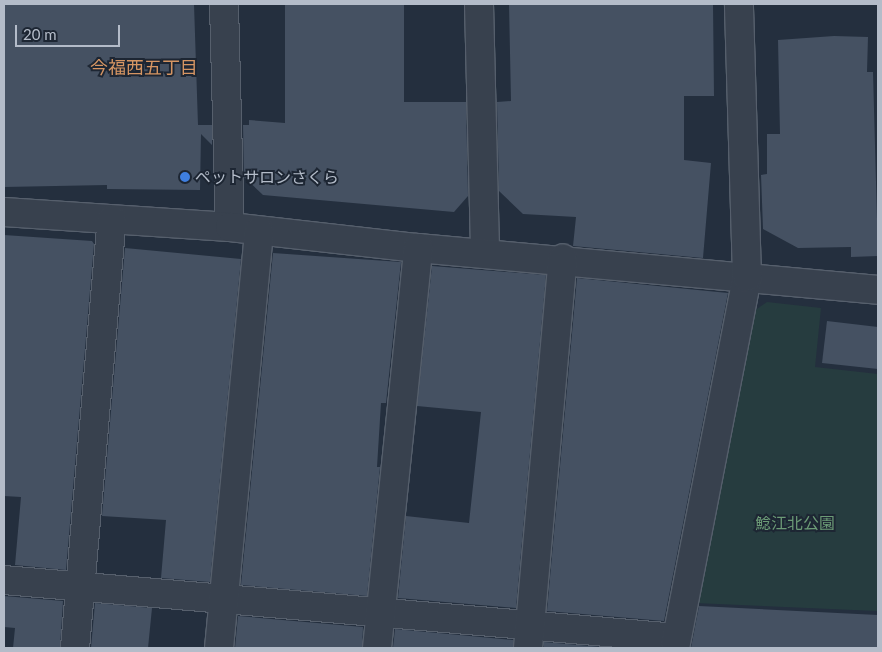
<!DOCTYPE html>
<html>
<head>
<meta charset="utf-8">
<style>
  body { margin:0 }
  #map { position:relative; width:882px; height:652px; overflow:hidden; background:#242f3e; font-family:Lato,"Noto Sans JP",sans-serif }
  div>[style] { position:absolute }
  .green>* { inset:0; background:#263c3f }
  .building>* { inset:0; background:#455162 }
  .roads { filter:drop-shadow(1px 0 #565f6c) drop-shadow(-1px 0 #565f6c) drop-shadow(0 1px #565f6c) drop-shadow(0 -1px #565f6c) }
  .street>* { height:28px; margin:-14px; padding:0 14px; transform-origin:14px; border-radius:14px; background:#38414e }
  .dots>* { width:14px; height:14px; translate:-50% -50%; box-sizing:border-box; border:2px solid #1d2633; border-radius:50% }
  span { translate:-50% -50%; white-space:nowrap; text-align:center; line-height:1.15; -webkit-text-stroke:4px #1d2633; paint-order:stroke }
  .poi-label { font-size:16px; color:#b4bcc9 }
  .left { translate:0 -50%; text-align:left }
  .park-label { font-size:16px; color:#6b9a76 }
  .neighbourhood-label { font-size:18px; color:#d59563 }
  .frame { position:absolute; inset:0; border:5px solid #b4bcc9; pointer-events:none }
  .scale { position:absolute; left:15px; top:25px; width:105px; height:22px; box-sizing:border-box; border:2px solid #b4bcc9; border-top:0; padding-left:6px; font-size:15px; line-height:18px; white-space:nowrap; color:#b4bcc9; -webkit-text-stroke:4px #1d2633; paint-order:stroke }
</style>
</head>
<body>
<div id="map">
  <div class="green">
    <div style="clip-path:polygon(767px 302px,821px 308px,815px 367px,878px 374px,877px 611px,694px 603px,754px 311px)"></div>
  </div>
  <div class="building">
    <div style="clip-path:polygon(4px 4px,194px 4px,198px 125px,212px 125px,212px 145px,201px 134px,200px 190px,107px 189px,107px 185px,4px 187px)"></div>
    <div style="clip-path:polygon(285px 4px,404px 4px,404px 102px,466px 102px,468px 196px,454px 212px,263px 195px,244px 177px,243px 125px,249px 125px,249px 120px,285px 123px)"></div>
    <div style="clip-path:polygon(509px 4px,713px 4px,714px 96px,684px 96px,684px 160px,711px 163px,703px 258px,573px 246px,576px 217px,523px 214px,499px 191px,497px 102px,511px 101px)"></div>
    <div style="clip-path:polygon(834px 36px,868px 37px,867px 72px,873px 72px,878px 256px,851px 257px,851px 247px,798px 248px,763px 229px,761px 175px,767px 174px,767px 134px,780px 134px,778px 40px)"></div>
    <div style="clip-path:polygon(4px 235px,92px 241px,94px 244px,66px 570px,15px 565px,21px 497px,4px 496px)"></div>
    <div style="clip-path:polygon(125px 248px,241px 259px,210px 582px,161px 578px,166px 520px,102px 516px)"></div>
    <div style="clip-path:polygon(273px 253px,401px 262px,386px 403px,381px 403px,377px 467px,380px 467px,367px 596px,241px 585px)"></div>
    <div style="clip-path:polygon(432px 266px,546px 275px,516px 608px,398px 598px,406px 516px,469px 523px,481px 412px,417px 406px)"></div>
    <div style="clip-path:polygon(577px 278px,728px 293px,664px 621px,547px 611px)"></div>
    <div style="clip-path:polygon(827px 321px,878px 327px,878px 369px,822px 363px)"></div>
    <div style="clip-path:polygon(4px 596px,63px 601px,60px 648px,13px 648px,15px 628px,4px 627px)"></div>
    <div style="clip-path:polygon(95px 603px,152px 608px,148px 648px,91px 648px)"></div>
    <div style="clip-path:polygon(699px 606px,878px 615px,878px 648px,691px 648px)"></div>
    <div style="clip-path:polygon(238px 616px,363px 627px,362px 648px,235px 648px)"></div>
    <div style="clip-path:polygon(395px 629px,513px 640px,513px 648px,393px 648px)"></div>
    <div style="clip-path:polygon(544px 642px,614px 648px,544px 648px)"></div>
  </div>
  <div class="roads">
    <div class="street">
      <div style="left:224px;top:4px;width:223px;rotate:88.5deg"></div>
      <div style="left:479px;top:4px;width:248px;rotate:88.6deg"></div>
      <div style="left:4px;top:212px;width:226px;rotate:3.8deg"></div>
      <div style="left:230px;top:227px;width:189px;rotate:6.4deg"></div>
      <div style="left:418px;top:248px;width:462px;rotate:5.2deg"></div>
      <div style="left:4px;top:580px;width:675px;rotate:4.93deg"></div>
      <div style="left:75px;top:648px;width:430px;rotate:-85.1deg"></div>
      <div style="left:219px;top:648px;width:419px;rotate:-84.5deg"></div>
      <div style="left:377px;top:648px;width:402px;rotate:-84.1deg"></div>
      <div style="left:528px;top:648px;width:391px;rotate:-84.9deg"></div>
      <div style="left:675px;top:648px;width:378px;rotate:-79deg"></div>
      <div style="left:747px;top:277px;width:273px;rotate:-91.7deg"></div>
    </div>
  </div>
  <div class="dots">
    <div style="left:185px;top:177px;background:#3f7fe0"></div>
  </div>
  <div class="poi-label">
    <span class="left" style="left:195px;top:177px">ペットサロンさくら</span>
  </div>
  <div class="park-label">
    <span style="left:795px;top:523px">鯰江北公園</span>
  </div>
  <div class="neighbourhood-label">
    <span style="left:144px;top:67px">今福西五丁目</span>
  </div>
  <div class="frame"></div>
  <div class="scale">20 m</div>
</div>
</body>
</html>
